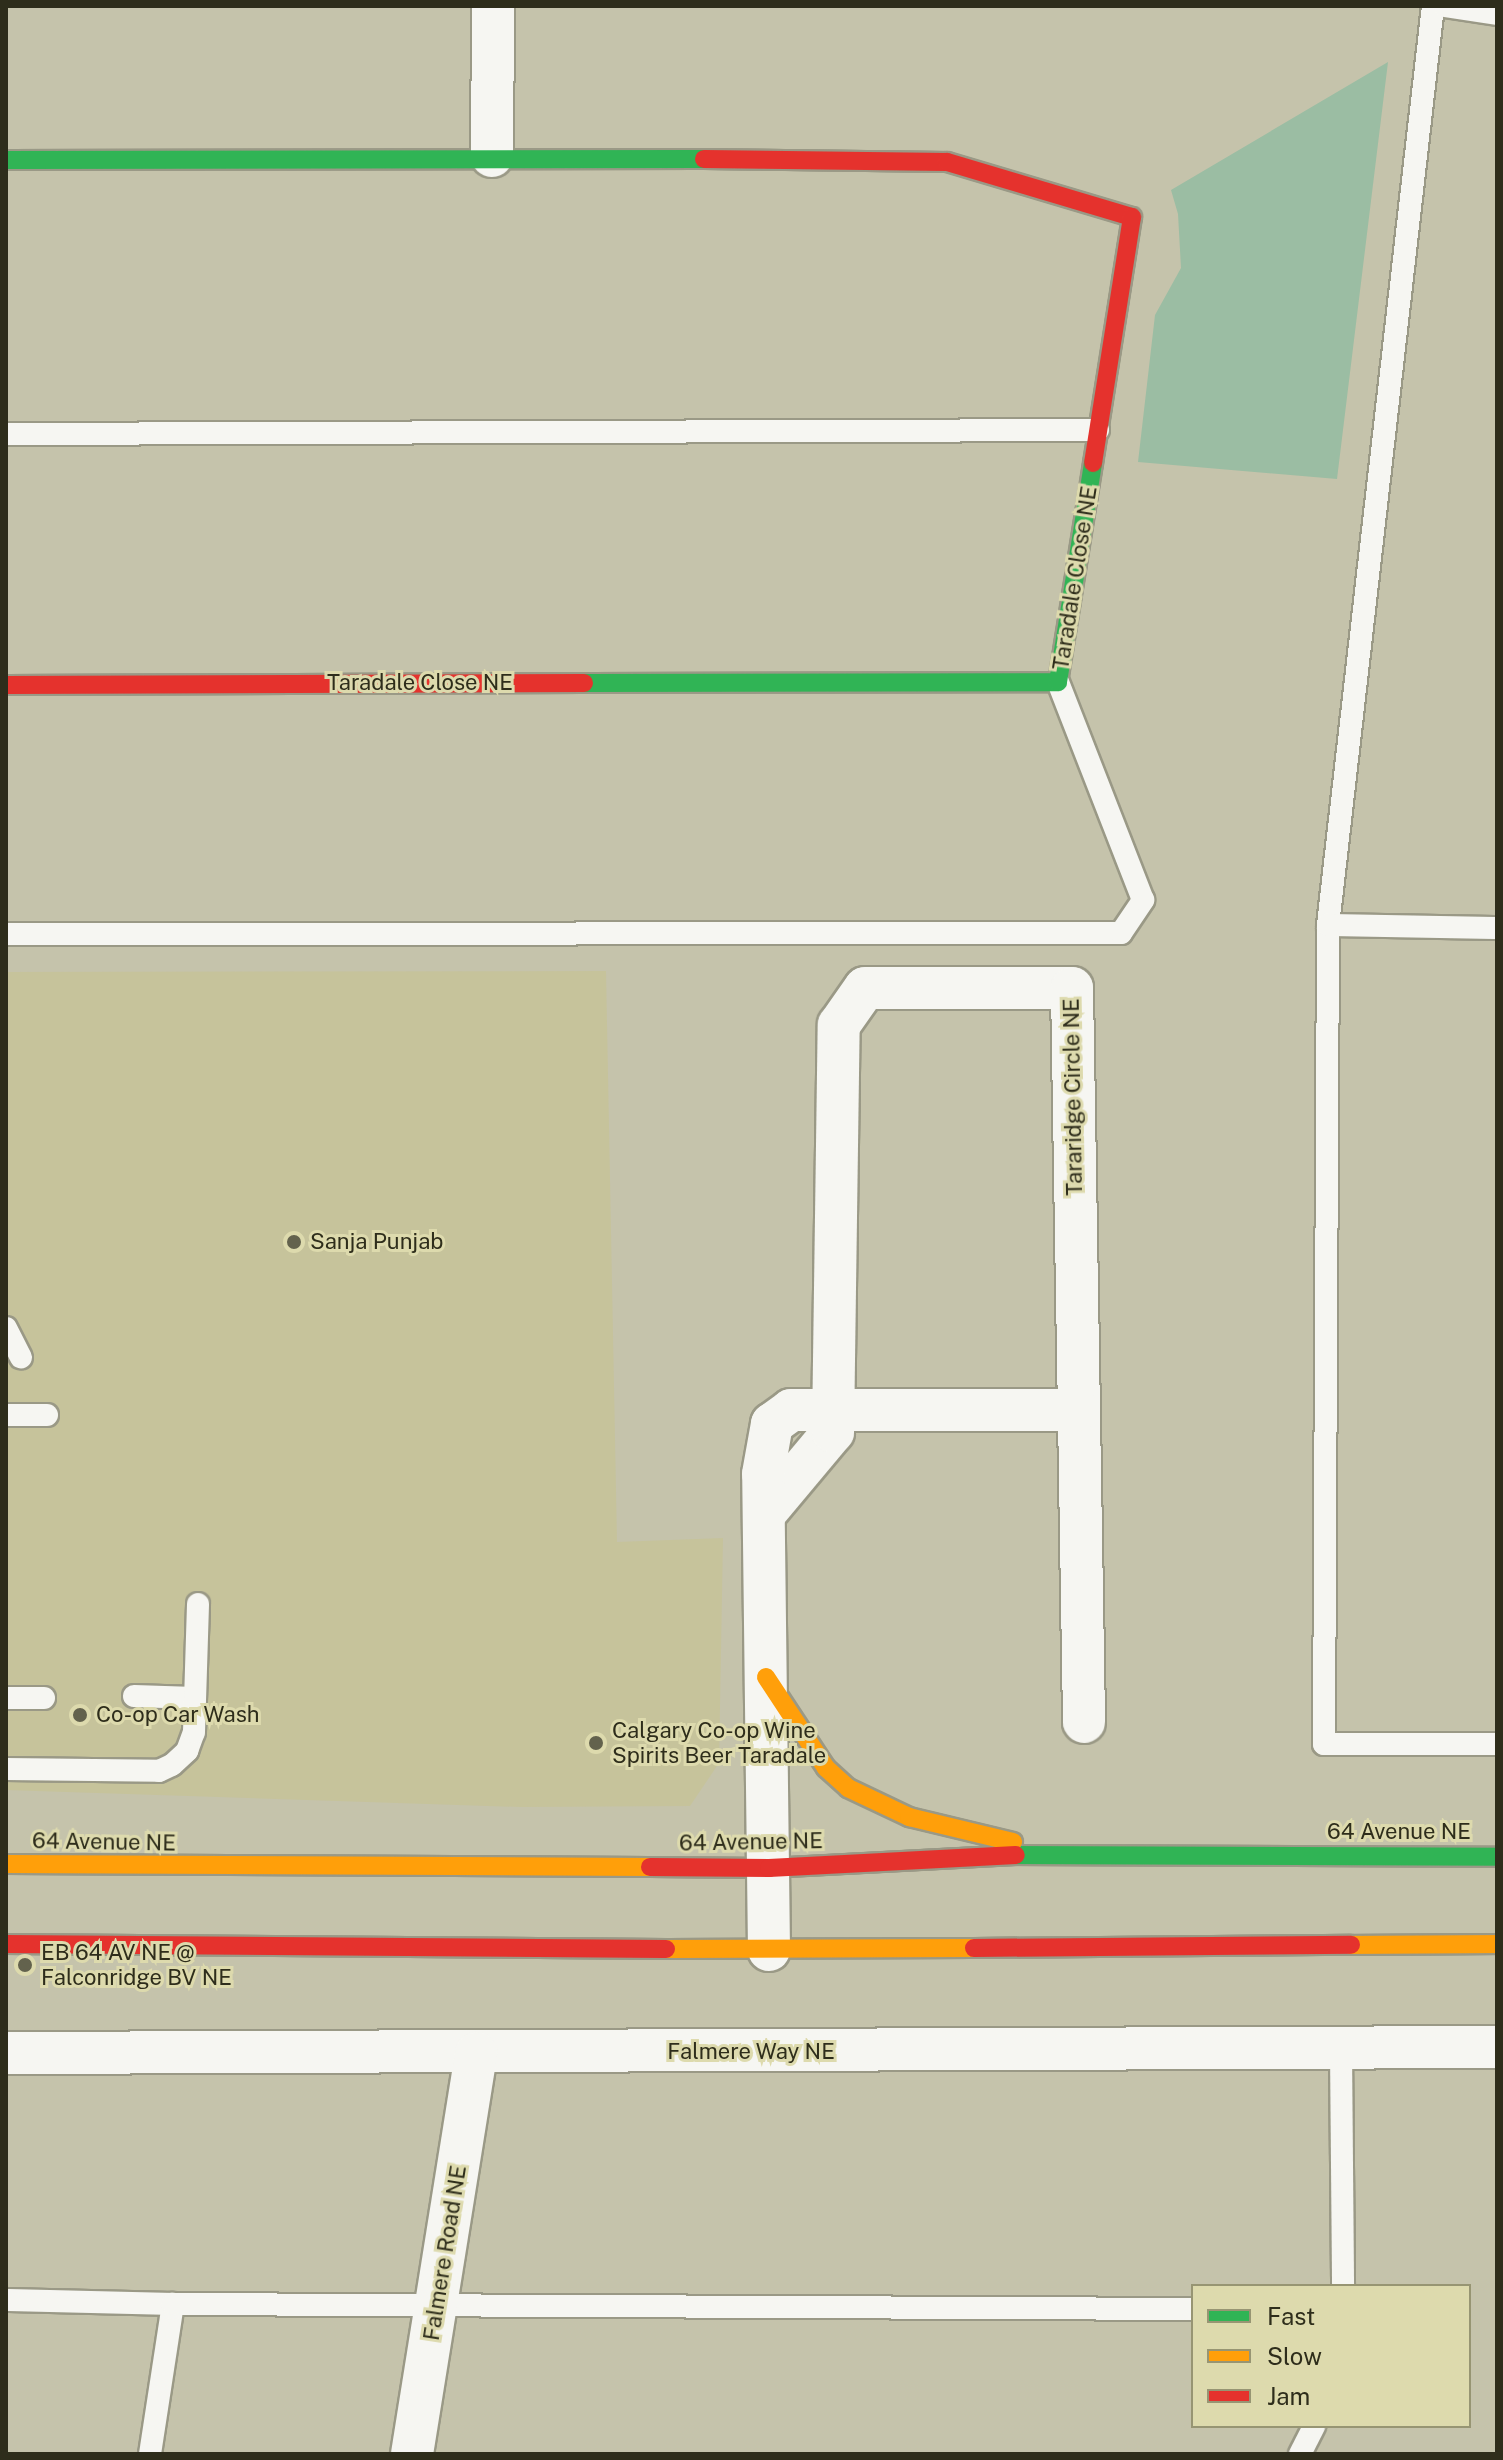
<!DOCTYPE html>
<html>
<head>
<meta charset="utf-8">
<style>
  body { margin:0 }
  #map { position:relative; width:1503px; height:2460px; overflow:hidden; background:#c5c3ab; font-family:"Public Sans",sans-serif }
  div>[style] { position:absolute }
  .built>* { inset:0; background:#c6c39b }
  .green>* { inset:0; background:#9bbda3 }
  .roads { filter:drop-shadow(2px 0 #9a9986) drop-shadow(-2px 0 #9a9986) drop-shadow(0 2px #9a9986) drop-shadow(0 -2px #9a9986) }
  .lane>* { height:22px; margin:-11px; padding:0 11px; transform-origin:11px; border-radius:11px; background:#f6f6f2 }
  .street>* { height:42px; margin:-21px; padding:0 21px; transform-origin:21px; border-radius:21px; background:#f6f6f2 }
  .fast>* { height:18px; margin:-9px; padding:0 9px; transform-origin:9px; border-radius:9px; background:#30b455 }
  .slow>* { height:18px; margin:-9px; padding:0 9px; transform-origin:9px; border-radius:9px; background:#ff9f0a }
  .jam>* { height:18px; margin:-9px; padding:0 9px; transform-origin:9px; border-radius:9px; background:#e5322d }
  .dots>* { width:22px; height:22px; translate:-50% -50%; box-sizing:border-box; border:4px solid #dddaad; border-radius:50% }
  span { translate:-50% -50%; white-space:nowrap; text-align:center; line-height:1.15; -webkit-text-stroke:6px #dddaad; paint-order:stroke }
  .street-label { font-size:22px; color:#2e2d1b }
  .poi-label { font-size:22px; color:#2e2d1b }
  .left { translate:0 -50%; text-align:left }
  .frame { position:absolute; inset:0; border:8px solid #2e2d1b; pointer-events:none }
  .legend { position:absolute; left:1191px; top:2284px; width:280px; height:144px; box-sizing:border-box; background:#dddaad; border:2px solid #979573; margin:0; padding:10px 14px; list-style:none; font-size:24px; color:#2e2d1b }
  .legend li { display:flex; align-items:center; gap:16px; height:40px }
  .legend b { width:40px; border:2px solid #979573 }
</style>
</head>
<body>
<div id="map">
  <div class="built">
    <div style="clip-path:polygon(606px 971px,617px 1542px,723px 1538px,719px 1763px,690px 1806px,521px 1807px,6px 1790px,6px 972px)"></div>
  </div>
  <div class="green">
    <div style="clip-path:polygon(1388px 62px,1337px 479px,1138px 462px,1155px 315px,1181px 268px,1178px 214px,1171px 190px)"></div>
  </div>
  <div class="roads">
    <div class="lane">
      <div style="left:1433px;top:6px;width:925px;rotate:96.52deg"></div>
      <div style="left:1328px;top:925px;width:819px;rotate:90.28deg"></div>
      <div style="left:1324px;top:1744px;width:173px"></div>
      <div style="left:1445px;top:6px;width:53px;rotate:8.7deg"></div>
      <div style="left:6px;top:434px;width:1092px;rotate:-0.21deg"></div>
      <div style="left:1328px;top:925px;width:169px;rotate:1deg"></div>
      <div style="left:6px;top:934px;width:1115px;rotate:-0.05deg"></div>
      <div style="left:1121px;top:933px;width:40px;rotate:-56deg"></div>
      <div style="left:1143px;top:900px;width:234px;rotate:-111.3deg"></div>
      <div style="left:6px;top:1328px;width:33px;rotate:63deg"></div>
      <div style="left:6px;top:1415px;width:41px"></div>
      <div style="left:134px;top:1696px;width:61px;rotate:1.9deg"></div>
      <div style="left:6px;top:1698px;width:38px"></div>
      <div style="left:6px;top:1769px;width:153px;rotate:0.7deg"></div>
      <div style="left:159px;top:1771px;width:14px;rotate:-25deg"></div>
      <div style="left:172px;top:1765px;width:21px;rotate:-43deg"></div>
      <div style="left:187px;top:1751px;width:20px;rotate:-70deg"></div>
      <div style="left:194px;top:1732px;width:128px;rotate:-88.2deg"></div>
      <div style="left:1341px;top:2050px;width:236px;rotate:89.5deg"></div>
      <div style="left:6px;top:2300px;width:167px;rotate:1.4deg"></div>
      <div style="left:150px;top:2454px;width:152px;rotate:-81.3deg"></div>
      <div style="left:173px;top:2304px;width:1020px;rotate:0.28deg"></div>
      <div style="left:1300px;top:2454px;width:31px;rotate:-63deg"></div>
    </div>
    <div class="street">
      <div style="left:492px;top:156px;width:150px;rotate:-89.6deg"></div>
      <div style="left:766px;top:1512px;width:104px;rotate:-50.1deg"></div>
      <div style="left:833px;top:1432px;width:407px;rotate:-89.2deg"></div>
      <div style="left:839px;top:1025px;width:45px;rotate:-54.9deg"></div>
      <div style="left:865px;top:988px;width:207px"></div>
      <div style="left:1072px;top:988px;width:734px;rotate:89.06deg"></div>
      <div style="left:769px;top:1950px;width:476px;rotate:-90.7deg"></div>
      <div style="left:763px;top:1474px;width:51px;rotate:-79.8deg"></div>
      <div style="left:772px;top:1424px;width:24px;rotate:-36deg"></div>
      <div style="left:791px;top:1410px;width:287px"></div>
      <div style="left:6px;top:2053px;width:1491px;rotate:-0.23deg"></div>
      <div style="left:412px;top:2454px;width:406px;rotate:-80.9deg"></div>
    </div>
    <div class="fast">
      <div style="left:6px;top:160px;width:698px;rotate:-0.08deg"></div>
      <div style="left:584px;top:683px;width:474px;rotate:-0.1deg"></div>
      <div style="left:1058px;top:682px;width:222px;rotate:-80.9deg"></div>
      <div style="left:1016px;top:1855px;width:481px;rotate:0.2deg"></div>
    </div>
    <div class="slow">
      <div style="left:766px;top:1677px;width:109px;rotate:56.6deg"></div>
      <div style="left:826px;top:1768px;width:30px;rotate:42deg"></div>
      <div style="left:848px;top:1788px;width:68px;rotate:25.4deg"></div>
      <div style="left:909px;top:1817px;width:107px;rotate:13.5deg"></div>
      <div style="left:6px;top:1864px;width:644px;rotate:0.27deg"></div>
      <div style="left:1351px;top:1945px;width:146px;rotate:-0.4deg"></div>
      <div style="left:666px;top:1949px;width:308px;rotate:-0.2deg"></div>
    </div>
    <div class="jam">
      <div style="left:704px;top:159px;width:243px;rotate:0.7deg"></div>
      <div style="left:947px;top:162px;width:193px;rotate:16.6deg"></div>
      <div style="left:1132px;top:217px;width:249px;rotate:99deg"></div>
      <div style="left:6px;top:685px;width:578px;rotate:-0.2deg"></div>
      <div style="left:650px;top:1867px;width:119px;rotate:0.5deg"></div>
      <div style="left:769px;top:1868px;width:247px;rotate:-3deg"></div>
      <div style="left:6px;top:1944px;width:660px;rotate:0.43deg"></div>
      <div style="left:974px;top:1948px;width:377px;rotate:-0.5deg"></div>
    </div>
  </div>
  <div class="dots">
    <div style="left:294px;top:1242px;background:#63624d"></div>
    <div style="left:80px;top:1715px;background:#63624d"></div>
    <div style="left:596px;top:1743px;background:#63624d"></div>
    <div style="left:25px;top:1965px;background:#63624d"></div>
  </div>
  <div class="street-label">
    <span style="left:1075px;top:578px;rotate:-81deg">Taradale Close NE</span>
    <span style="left:420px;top:683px">Taradale Close NE</span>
    <span style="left:1073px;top:1097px;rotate:-91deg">Tararidge Circle NE</span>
    <span style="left:1399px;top:1832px">64 Avenue NE</span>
    <span style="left:104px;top:1842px;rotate:1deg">64 Avenue NE</span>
    <span style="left:751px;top:1842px;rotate:-1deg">64 Avenue NE</span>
    <span style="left:751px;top:2052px">Falmere Way NE</span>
    <span style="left:445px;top:2253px;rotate:-81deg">Falmere Road NE</span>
  </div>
  <div class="poi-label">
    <span class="left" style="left:310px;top:1242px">Sanja Punjab</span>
    <span class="left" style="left:96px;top:1715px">Co-op Car Wash</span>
    <span class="left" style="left:612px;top:1743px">Calgary Co-op Wine<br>Spirits Beer Taradale</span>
    <span class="left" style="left:41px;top:1965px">EB 64 AV NE @<br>Falconridge BV NE</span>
  </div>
  <div class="frame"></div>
  <ul class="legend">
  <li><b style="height:10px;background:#30b455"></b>Fast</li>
  <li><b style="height:10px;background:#ff9f0a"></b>Slow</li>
  <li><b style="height:10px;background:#e5322d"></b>Jam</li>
  </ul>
</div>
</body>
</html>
